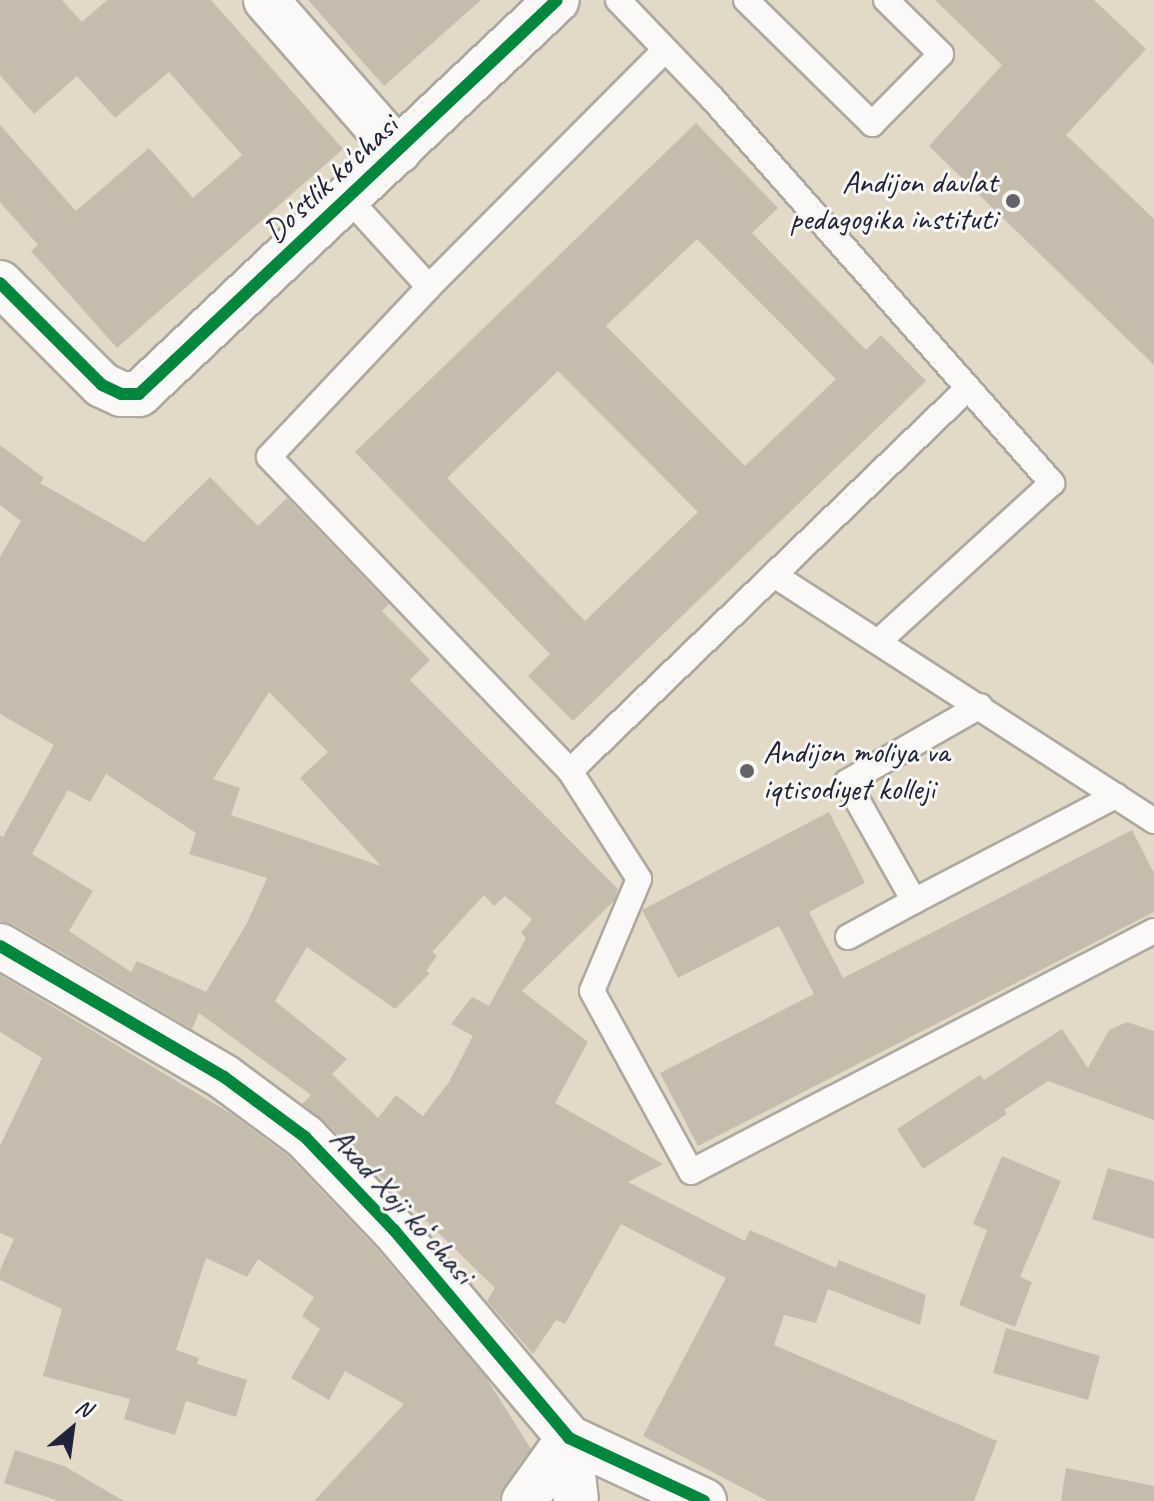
<!DOCTYPE html>
<html>
<head>
<meta charset="utf-8">
<style>
  body { margin:0 }
  #map { position:relative; width:1154px; height:1501px; overflow:hidden; background:#e2d9c7; font-family:Caveat,sans-serif }
  div>[style] { position:absolute }
  .building>* { inset:0; background:#c6bcad }
  .roads { filter:drop-shadow(2px 0 #aea99f) drop-shadow(-2px 0 #aea99f) drop-shadow(0 2px #aea99f) drop-shadow(0 -2px #aea99f) }
  .service>* { height:24px; margin:-12px; padding:0 12px; transform-origin:12px; border-radius:12px; background:#fbf9f7 }
  .minor>* { height:44px; margin:-22px; padding:0 22px; transform-origin:22px; border-radius:22px; background:#fbf9f7 }
  .tertiary>* { height:44px; margin:-22px; padding:0 22px; transform-origin:22px; border-radius:22px; background:#fbf9f7 }
  .cycleway>* { height:12px; margin:-6px; padding:0 6px; transform-origin:6px; border-radius:6px; background:#00873e }
  .dots>* { width:22px; height:22px; translate:-50% -50%; box-sizing:border-box; border:4px solid #f6f6f2; border-radius:50% }
  span { translate:-50% -50%; white-space:nowrap; text-align:center; line-height:1.15; -webkit-text-stroke:6px #f6f6f2; paint-order:stroke }
  .street-label { font-size:32px; color:#22223b }
  .poi-label { font-size:32px; color:#22223b }
  .right { translate:-100% -50%; text-align:right }
  .left { translate:0 -50%; text-align:left }
  .north { position:absolute; left:32px; top:1389px; width:80px; height:80px; -webkit-text-stroke:6px #f6f6f2; paint-order:stroke; rotate:29deg; font-size:22px; font-weight:700; line-height:32px; text-align:center; color:#22223b }
  .north::after { content:''; display:block; margin:auto; width:28px; height:36px; background:#22223b; clip-path:polygon(50% 0,100% 100%,50% 72%,0 100%) }
</style>
</head>
<body>
<div id="map">
  <div class="building">
    <div style="clip-path:polygon(0 0,62px 0,82px 22px,107px 0,211px 0,343px 149px,117px 348px,31px 251px,38px 245px,0 202px,0 125px,76px 211px,149px 148px,193px 198px,242px 155px,169px 72px,115px 118px,77px 76px,34px 114px,0 75px)"></div>
    <div style="clip-path:polygon(308px 0,481px 0,384px 86px)"></div>
    <div style="clip-path:polygon(935px 0,1094px 0,1146px 49px,1066px 135px,1154px 219px,1154px 365px,929px 146px,1002px 65px)"></div>
    <div style="clip-path:polygon(evenodd,696px 123px,778px 208px,752px 233px,866px 350px,881px 335px,926px 381px,573px 721px,528px 676px,550px 654px,355px 452px,696px 123px,697px 239px,836px 379px,745px 466px,606px 326px,697px 239px,696px 123px,558px 371px,698px 512px,585px 621px,447px 478px,558px 371px)"></div>
    <div style="clip-path:polygon(evenodd,0 445px,44px 478px,40px 483px,144px 542px,210px 477px,258px 526px,287px 498px,389px 604px,382px 611px,430px 660px,410px 680px,618px 889px,614px 901px,522px 991px,588px 1042px,555px 1103px,663px 1164px,628px 1182px,745px 1241px,750px 1230px,836px 1268px,839px 1260px,926px 1295px,920px 1325px,828px 1289px,816px 1323px,784px 1315px,774px 1345px,997px 1441px,974px 1501px,768px 1501px,643px 1436px,726px 1278px,621px 1224px,565px 1324px,556px 1320px,533px 1354px,487px 1301px,495px 1288px,323px 1120px,302px 1104px,311px 1095px,199px 1013px,192px 1029px,13px 924px,0 921px,0 835px,3px 837px,54px 745px,0 714px,0 557px,21px 521px,0 505px,0 445px,269px 692px,328px 752px,300px 778px,381px 866px,231px 815px,240px 788px,213px 779px,269px 692px,0 445px,106px 774px,196px 833px,189px 854px,267px 878px,247px 923px,206px 992px,137px 961px,131px 972px,69px 931px,93px 891px,32px 854px,68px 790px,90px 802px,106px 774px,0 445px,484px 895px,494px 906px,505px 896px,532px 919px,521px 933px,526px 938px,489px 1006px,472px 997px,451px 1024px,473px 1036px,449px 1082px,423px 1116px,396px 1095px,378px 1118px,332px 1074px,347px 1059px,275px 1001px,307px 947px,395px 1009px,430px 973px,426px 971px,437px 956px,432px 952px,484px 895px)"></div>
    <div style="clip-path:polygon(829px 812px,865px 883px,809px 912px,843px 978px,1132px 830px,1154px 873px,1154px 912px,698px 1146px,660px 1073px,814px 994px,779px 926px,678px 978px,642px 910px)"></div>
    <div style="clip-path:polygon(0 975px,233px 1115px,288px 1156px,375px 1247px,487px 1379px,531px 1449px,504px 1486px,499px 1501px,314px 1501px,404px 1404px,345px 1371px,329px 1400px,291px 1378px,320px 1329px,302px 1316px,314px 1297px,258px 1259px,247px 1277px,206px 1258px,176px 1350px,199px 1358px,197px 1364px,247px 1380px,236px 1417px,186px 1401px,175px 1435px,124px 1419px,130px 1399px,43px 1376px,62px 1309px,0 1280px,0 1270px,14px 1239px,0 1233px,0 1146px,42px 1058px,0 1032px)"></div>
    <div style="clip-path:polygon(1127px 1022px,1154px 1031px,1154px 1120px,1048px 1081px,1004px 1110px,1007px 1114px,923px 1169px,897px 1129px,980px 1075px,984px 1080px,1062px 1029px,1088px 1068px,1109px 1030px)"></div>
    <div style="clip-path:polygon(1002px 1156px,1061px 1181px,1020px 1277px,1032px 1282px,1015px 1327px,959px 1305px,987px 1230px,973px 1224px)"></div>
    <div style="clip-path:polygon(1108px 1168px,1154px 1181px,1154px 1239px,1092px 1219px)"></div>
    <div style="clip-path:polygon(1006px 1328px,1100px 1356px,1088px 1400px,993px 1373px)"></div>
    <div style="clip-path:polygon(15px 1450px,64px 1466px,124px 1501px,59px 1501px,4px 1483px)"></div>
    <div style="clip-path:polygon(1066px 1468px,1154px 1486px,1154px 1501px,1061px 1501px)"></div>
  </div>
  <div class="roads">
    <div class="service">
      <div style="left:618px;top:0;width:136px;rotate:46.2deg"></div>
      <div style="left:712px;top:98px;width:514px;rotate:48.55deg"></div>
      <div style="left:1052px;top:483px;width:234px;rotate:137.6deg"></div>
      <div style="left:746px;top:0;width:177px;rotate:44.5deg"></div>
      <div style="left:872px;top:124px;width:98px;rotate:-45.4deg"></div>
      <div style="left:941px;top:54px;width:77px;rotate:-135.5deg"></div>
      <div style="left:665px;top:50px;width:334px;rotate:134.9deg"></div>
      <div style="left:429px;top:287px;width:233px;rotate:133.3deg"></div>
      <div style="left:269px;top:457px;width:435px;rotate:46.2deg"></div>
      <div style="left:570px;top:771px;width:128px;rotate:57.4deg"></div>
      <div style="left:639px;top:879px;width:121px;rotate:112.8deg"></div>
      <div style="left:592px;top:991px;width:206px;rotate:61.3deg"></div>
      <div style="left:691px;top:1172px;width:522px;rotate:-27.5deg"></div>
      <div style="left:348px;top:198px;width:120px;rotate:47.7deg"></div>
      <div style="left:774px;top:575px;width:453px;rotate:32.9deg"></div>
      <div style="left:980px;top:706px;width:153px;rotate:150.3deg"></div>
      <div style="left:847px;top:782px;width:137px;rotate:60.6deg"></div>
      <div style="left:914px;top:901px;width:228px;rotate:-27.5deg"></div>
      <div style="left:570px;top:771px;width:551px;rotate:-43.9deg"></div>
      <div style="left:848px;top:937px;width:75px;rotate:-28.6deg"></div>
    </div>
    <div class="minor">
      <div style="left:266px;top:0;width:201px;rotate:48.8deg"></div>
      <div style="left:0;top:283px;width:144px;rotate:45deg"></div>
      <div style="left:102px;top:385px;width:21px;rotate:25deg"></div>
      <div style="left:121px;top:394px;width:18px"></div>
      <div style="left:139px;top:394px;width:574px;rotate:-43.31deg"></div>
      <div style="left:524px;top:1501px;width:77px;rotate:-54.5deg"></div>
      <div style="left:569px;top:1438px;width:149px;rotate:25deg"></div>
    </div>
    <div class="tertiary">
      <div style="left:0;top:946px;width:259px;rotate:30.3deg"></div>
      <div style="left:224px;top:1077px;width:101px;rotate:36.5deg"></div>
      <div style="left:305px;top:1137px;width:129px;rotate:46.3deg"></div>
      <div style="left:394px;top:1230px;width:272px;rotate:49.9deg"></div>
      <div style="left:569px;top:1438px;width:63px;rotate:83.7deg"></div>
    </div>
  </div>
  <div class="cycleway">
    <div style="left:0;top:283px;width:144px;rotate:45deg"></div>
    <div style="left:102px;top:385px;width:21px;rotate:25deg"></div>
    <div style="left:121px;top:394px;width:18px"></div>
    <div style="left:139px;top:394px;width:574px;rotate:-43.31deg"></div>
    <div style="left:0;top:946px;width:259px;rotate:30.3deg"></div>
    <div style="left:224px;top:1077px;width:101px;rotate:36.5deg"></div>
    <div style="left:305px;top:1137px;width:129px;rotate:46.3deg"></div>
    <div style="left:394px;top:1230px;width:272px;rotate:49.9deg"></div>
    <div style="left:569px;top:1438px;width:149px;rotate:25deg"></div>
  </div>
  <div class="dots">
    <div style="left:1013px;top:201px;background:#65626c"></div>
    <div style="left:747px;top:771px;background:#65626c"></div>
  </div>
  <div class="street-label">
    <span style="left:331px;top:179px;rotate:-43deg">Do'stlik ko'chasi</span>
    <span style="left:402px;top:1206px;rotate:48deg">Axad Xoji koʻchasi</span>
  </div>
  <div class="poi-label">
    <span class="right" style="left:997px;top:201px">Andijon davlat<br>pedagogika instituti</span>
    <span class="left" style="left:763px;top:771px">Andijon moliya va<br>iqtisodiyet kolleji</span>
  </div>
  <div class="north">N</div>
</div>
</body>
</html>
